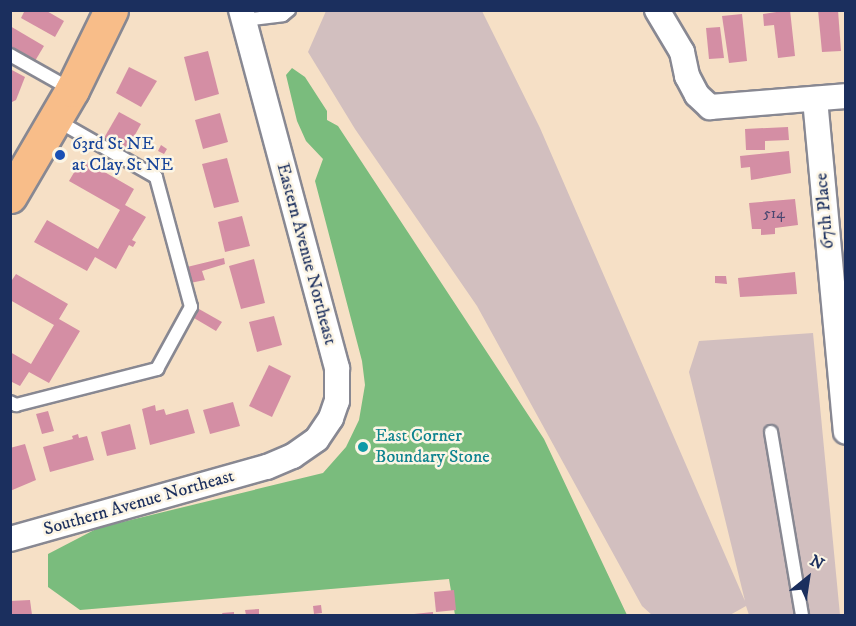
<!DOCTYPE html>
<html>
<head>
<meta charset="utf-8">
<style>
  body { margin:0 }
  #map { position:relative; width:856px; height:626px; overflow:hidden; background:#f6e0c6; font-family:"IM FELL DW Pica",serif }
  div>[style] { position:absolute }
  .industrial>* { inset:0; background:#d2bfbf }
  .forest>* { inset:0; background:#7abc7d }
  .building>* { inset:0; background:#d48ea4 }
  .roads { filter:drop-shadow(2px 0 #888892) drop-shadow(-2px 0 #888892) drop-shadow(0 2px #888892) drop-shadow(0 -2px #888892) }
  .lane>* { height:12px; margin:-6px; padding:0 6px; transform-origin:6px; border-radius:6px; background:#fff }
  .street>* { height:24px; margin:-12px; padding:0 12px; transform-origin:12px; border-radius:12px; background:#fff }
  .primary>* { height:33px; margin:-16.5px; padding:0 16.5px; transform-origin:16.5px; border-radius:16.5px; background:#f8bd89 }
  .dots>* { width:16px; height:16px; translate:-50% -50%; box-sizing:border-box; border:3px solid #fcf5e5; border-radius:50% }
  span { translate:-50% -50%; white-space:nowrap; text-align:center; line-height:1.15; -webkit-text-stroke:5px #fcf5e5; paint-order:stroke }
  .number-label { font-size:15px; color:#494770 }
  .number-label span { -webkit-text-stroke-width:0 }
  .transit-label { font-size:18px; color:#164399 }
  .left { translate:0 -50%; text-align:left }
  .street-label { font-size:18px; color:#1b2f5e }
  .culture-label { font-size:18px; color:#0d838f }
  .frame { position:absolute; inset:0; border:12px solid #1b2f5e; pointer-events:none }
  .north { position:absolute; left:778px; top:548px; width:60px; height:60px; -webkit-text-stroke:4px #fcf5e5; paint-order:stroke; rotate:30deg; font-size:16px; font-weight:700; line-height:24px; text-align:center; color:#1b2f5e }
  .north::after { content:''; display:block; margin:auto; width:21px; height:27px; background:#1b2f5e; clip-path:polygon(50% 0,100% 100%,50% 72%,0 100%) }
</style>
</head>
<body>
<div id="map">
  <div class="industrial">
    <div style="clip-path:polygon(326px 11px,482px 11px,540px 128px,745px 601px,689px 372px,699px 341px,813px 333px,840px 615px,749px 615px,746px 606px,730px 615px,653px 616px,642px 606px,477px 306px,355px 129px,308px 52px)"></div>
  </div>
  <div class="forest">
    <div style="clip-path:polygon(292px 68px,305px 77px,327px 111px,327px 120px,338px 126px,544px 439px,627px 615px,455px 615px,449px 579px,80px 610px,48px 587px,48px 554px,98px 528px,323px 473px,346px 447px,359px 420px,365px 385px,362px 361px,315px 181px,323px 159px,306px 141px,297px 121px,286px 75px)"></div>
  </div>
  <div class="building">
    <div style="clip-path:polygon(25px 10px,45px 10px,64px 21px,55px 37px,21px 18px)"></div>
    <div style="clip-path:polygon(790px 10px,795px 56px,778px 58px,774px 25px,764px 26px,763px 14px)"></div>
    <div style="clip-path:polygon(818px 10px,838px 10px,841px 51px,822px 52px)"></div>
    <div style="clip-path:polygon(742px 14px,747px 61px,729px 63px,722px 16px)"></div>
    <div style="clip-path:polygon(10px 26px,44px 46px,35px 61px,10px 47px)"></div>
    <div style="clip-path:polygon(720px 27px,724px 58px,709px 59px,706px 28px)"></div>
    <div style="clip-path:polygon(208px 51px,219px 94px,195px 101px,184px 57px)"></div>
    <div style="clip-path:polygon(129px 67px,157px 81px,141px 107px,116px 93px)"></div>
    <div style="clip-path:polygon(10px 69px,25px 77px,16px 100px,10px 103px)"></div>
    <div style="clip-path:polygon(119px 112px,141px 124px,126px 151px,104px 138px)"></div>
    <div style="clip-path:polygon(220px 113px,228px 142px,203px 149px,195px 120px)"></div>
    <div style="clip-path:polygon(788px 127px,789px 140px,765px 141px,765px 150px,746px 150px,745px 129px)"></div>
    <div style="clip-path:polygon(161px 145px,167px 149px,164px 154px,158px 151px)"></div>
    <div style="clip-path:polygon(789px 151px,791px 173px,751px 180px,750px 167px,741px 168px,740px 156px)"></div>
    <div style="clip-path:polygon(227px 158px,239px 202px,214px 208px,202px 164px)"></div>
    <div style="clip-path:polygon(82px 159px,134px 189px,125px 205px,146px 217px,132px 240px,136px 242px,133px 247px,129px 245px,116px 269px,95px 257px,87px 271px,34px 242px,47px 220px,98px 249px,120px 210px,69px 181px)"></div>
    <div style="clip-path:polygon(795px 199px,798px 225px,775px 228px,775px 234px,761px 235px,761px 229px,752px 229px,749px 203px)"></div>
    <div style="clip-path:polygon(242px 216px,250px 246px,225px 252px,218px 222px)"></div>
    <div style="clip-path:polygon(224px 258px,225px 264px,202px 271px,205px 280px,190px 283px,187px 267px)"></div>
    <div style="clip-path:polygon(254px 259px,265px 303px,241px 309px,229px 266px)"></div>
    <div style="clip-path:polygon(795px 272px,797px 294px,740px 297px,738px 278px)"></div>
    <div style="clip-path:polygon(16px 274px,68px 304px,59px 319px,80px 331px,49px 383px,29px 372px,20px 386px,10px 381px,10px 352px,31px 364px,54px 325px,10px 300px,10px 283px)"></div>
    <div style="clip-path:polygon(715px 276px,726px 276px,727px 284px,715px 283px)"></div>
    <div style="clip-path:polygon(199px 309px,222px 322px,216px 331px,194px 318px)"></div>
    <div style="clip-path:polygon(274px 316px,282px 345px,257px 352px,249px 322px)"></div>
    <div style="clip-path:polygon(269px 365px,291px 376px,272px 417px,249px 406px)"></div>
    <div style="clip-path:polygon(233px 402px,240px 426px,210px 434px,203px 410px)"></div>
    <div style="clip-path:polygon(155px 405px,156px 411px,164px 409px,166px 415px,188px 409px,195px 433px,150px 445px,142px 409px)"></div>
    <div style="clip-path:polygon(48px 411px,54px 431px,42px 434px,36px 414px)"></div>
    <div style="clip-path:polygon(130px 424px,136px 449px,107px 456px,101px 432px)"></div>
    <div style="clip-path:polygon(78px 434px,79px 438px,87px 436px,94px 460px,50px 472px,43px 447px,73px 439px,72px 436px)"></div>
    <div style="clip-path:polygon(25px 444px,36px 480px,10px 491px,10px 448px)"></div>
    <div style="clip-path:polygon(454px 590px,456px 610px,436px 612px,434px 592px)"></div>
    <div style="clip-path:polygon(30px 600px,32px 615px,10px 615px,10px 601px)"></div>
    <div style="clip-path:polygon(321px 605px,322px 613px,314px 614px,313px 606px)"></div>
    <div style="clip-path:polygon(259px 609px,259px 615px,246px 615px,245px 610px)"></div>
    <div style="clip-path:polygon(234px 612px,234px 615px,223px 615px,222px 613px)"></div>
    <div style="clip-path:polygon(433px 612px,433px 615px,414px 615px,414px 614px)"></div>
  </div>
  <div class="roads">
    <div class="lane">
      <div style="left:244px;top:20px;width:39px;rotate:-7deg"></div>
      <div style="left:283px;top:15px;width:8px;rotate:-40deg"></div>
      <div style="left:10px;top:55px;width:71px;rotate:29.4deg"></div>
      <div style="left:10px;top:402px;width:7px;rotate:27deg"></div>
      <div style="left:16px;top:405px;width:146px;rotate:-14.3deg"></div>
      <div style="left:157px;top:369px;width:71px;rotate:-61.3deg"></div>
      <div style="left:191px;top:307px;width:135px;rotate:-105.1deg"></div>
      <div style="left:156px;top:177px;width:115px;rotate:-150.3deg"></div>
      <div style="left:771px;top:432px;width:187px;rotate:80.4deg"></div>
    </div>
    <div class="street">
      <div style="left:657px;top:10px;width:49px;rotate:59.2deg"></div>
      <div style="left:682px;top:52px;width:25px;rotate:78deg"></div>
      <div style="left:687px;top:76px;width:21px;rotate:62deg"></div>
      <div style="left:697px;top:95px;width:18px;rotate:43deg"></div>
      <div style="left:710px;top:107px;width:136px;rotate:-4.6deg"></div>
      <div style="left:815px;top:99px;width:334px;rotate:84.7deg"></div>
      <div style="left:10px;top:539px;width:267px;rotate:-15.7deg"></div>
      <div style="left:267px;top:467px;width:28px;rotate:-23deg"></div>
      <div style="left:293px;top:456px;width:29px;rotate:-35deg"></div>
      <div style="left:317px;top:439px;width:25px;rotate:-56deg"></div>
      <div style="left:331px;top:418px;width:18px;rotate:-71deg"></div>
      <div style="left:337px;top:401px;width:33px;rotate:-90deg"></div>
      <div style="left:337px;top:368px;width:371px;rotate:-105deg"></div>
    </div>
    <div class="primary">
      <div style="left:10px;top:196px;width:123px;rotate:-59.7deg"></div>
      <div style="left:72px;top:90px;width:89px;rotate:-64deg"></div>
    </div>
  </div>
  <div class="dots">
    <div style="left:60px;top:155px;background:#1a4fb4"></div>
    <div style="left:363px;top:447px;background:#0f9aa8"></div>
  </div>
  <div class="number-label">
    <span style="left:774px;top:214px">514</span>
  </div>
  <div class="transit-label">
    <span class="left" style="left:72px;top:155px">63rd St NE<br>at Clay St NE</span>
  </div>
  <div class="street-label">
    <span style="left:825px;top:211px;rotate:-95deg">67th Place</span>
    <span style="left:306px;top:254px;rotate:75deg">Eastern Avenue Northeast</span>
    <span style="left:139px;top:503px;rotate:-16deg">Southern Avenue Northeast</span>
  </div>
  <div class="culture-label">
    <span class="left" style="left:375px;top:447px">East Corner<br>Boundary Stone</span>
  </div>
  <div class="frame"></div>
  <div class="north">N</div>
</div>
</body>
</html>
